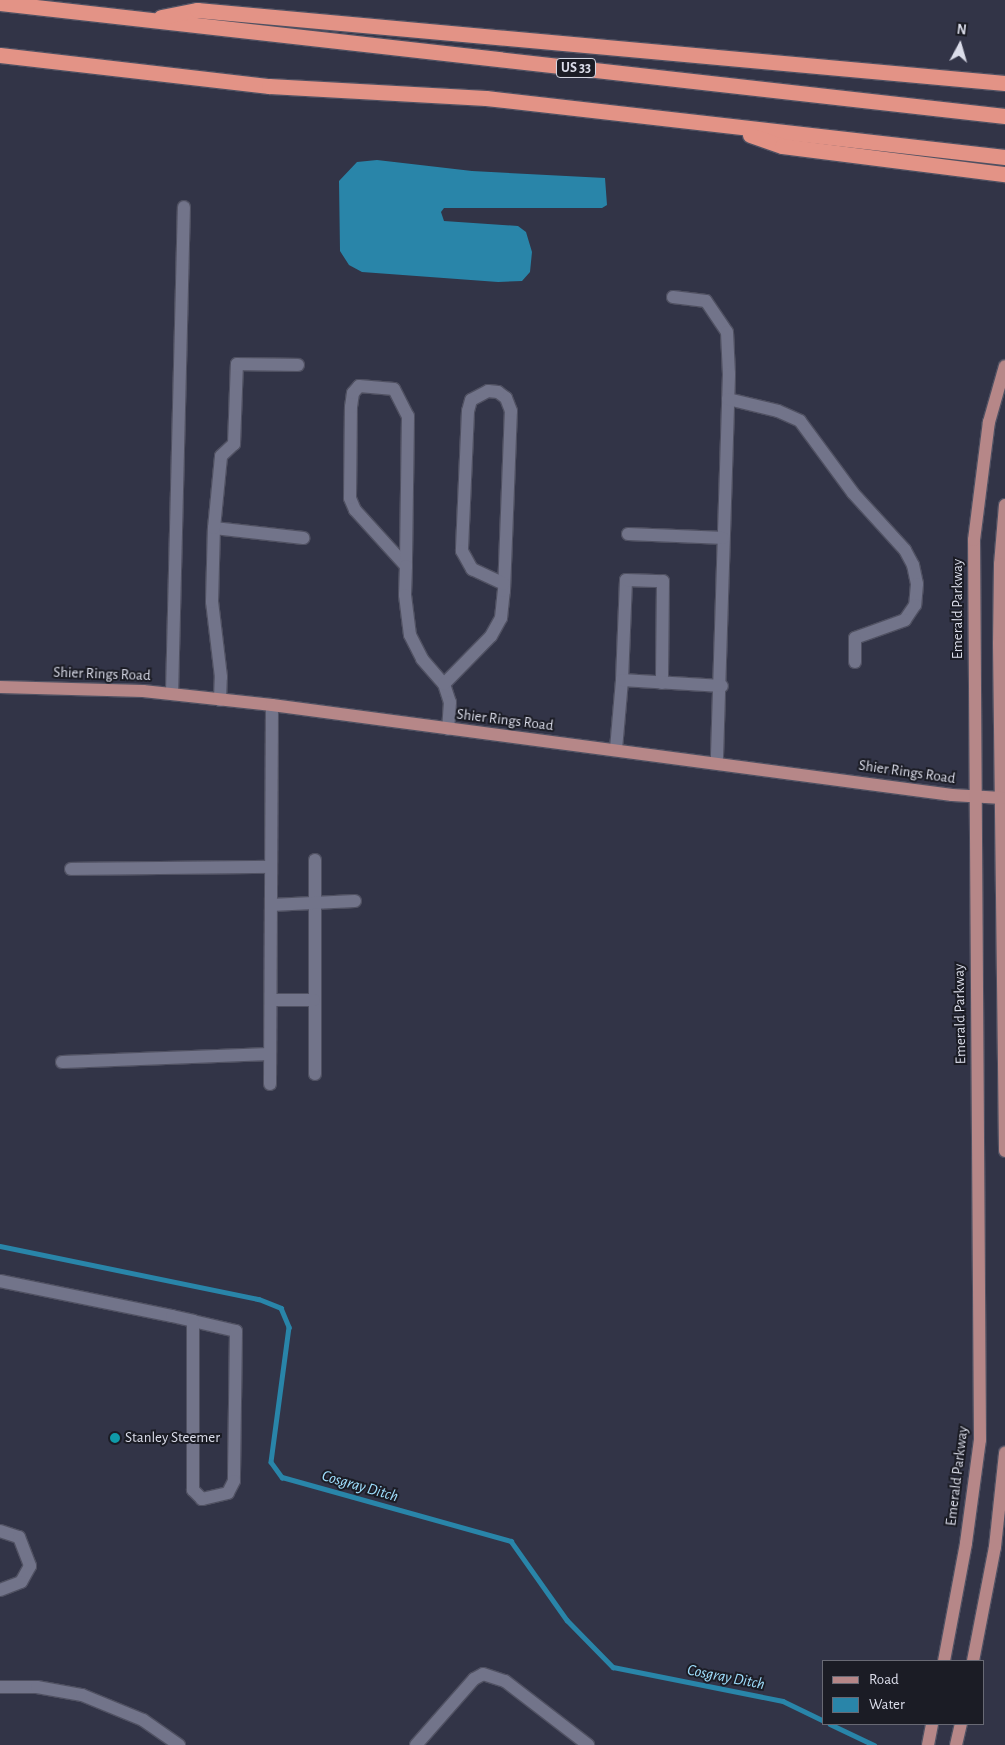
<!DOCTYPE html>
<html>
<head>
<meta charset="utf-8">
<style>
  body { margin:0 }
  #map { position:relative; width:1005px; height:1745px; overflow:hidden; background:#323447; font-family:"Alegreya Sans",sans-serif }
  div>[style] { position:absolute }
  .water>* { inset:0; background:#2985a9 }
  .stream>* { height:4.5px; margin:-2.25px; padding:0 2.25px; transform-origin:2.25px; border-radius:2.25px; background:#2985a9 }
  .roads { filter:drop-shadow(1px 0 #505162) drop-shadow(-1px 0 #505162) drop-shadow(0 1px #505162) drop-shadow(0 -1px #505162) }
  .minor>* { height:12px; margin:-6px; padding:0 6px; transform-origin:6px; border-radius:6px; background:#72748a }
  .major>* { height:12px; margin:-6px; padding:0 6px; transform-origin:6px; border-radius:6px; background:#b68788 }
  .highway>* { height:15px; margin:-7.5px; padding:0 7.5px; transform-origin:7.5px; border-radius:7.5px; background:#e39386 }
  .dots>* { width:14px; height:14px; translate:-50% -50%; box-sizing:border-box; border:2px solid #1b1c25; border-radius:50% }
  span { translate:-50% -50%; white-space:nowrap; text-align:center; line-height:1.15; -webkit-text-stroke:4px #1b1c25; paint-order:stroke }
  .shield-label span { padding:1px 4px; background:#1b1c25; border:1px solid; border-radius:4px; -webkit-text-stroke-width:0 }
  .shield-label { font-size:14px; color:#dbddea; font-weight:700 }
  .street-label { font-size:15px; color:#dbddea }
  .poi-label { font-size:15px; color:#dbddea }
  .left { translate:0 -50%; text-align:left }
  .water-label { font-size:16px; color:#a0e0ff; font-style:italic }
  .legend { position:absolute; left:822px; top:1660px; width:162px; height:65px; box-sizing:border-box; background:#1b1c25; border:1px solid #686974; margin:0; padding:6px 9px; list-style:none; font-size:15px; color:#dbddea }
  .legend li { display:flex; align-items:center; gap:10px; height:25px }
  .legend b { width:25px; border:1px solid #686974 }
  .north { position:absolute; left:935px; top:20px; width:50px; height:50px; -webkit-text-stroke:4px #1b1c25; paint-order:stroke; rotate:6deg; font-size:14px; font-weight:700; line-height:20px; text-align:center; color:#dbddea }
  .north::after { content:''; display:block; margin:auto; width:18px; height:22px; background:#dbddea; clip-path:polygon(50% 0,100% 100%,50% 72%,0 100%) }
</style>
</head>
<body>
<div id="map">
  <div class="water">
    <div style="clip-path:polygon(377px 160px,472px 171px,605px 178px,607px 205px,602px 208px,444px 208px,441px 212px,444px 221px,518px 226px,526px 232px,532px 252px,530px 272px,522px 281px,498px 282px,362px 272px,349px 265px,340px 251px,339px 181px,357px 162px)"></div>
  </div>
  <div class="stream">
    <div style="left:0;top:1246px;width:264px;rotate:11.6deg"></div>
    <div style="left:259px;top:1299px;width:24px;rotate:22deg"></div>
    <div style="left:281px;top:1308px;width:21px;rotate:67deg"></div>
    <div style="left:289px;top:1327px;width:136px;rotate:97.6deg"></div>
    <div style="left:271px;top:1462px;width:19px;rotate:54deg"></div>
    <div style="left:282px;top:1477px;width:238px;rotate:15.6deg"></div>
    <div style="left:511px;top:1541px;width:97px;rotate:54.7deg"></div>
    <div style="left:567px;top:1620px;width:66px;rotate:45.6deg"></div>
    <div style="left:613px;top:1667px;width:173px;rotate:11.3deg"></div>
    <div style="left:783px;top:1701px;width:46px;rotate:26deg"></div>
    <div style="left:830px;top:1724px;width:49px;rotate:25.5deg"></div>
  </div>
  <div class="roads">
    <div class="minor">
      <div style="left:673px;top:297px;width:33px;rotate:7deg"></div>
      <div style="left:706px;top:301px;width:37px;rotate:56deg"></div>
      <div style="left:727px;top:332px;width:42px;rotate:87.3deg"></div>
      <div style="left:729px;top:374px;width:388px;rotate:91.8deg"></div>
      <div style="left:728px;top:399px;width:51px;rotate:13.5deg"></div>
      <div style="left:778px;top:411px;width:24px;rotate:24deg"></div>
      <div style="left:800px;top:421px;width:89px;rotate:53.6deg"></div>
      <div style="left:853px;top:493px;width:77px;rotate:47.6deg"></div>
      <div style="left:905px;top:550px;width:17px;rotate:62deg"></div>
      <div style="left:913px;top:565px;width:19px;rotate:78deg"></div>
      <div style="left:917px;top:584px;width:21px;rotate:95deg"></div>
      <div style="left:915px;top:605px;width:18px;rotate:124deg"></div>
      <div style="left:905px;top:620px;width:53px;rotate:160.2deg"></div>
      <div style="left:855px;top:638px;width:24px;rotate:90deg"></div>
      <div style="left:214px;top:528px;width:90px;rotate:6.4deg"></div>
      <div style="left:628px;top:534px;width:95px;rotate:2.4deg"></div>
      <div style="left:406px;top:566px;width:76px;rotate:-132.3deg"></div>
      <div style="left:355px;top:510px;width:13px;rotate:-113deg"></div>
      <div style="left:350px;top:498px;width:91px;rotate:-89.4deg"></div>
      <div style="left:351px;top:407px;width:14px;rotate:-82deg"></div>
      <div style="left:353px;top:393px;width:9px;rotate:-49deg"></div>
      <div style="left:359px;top:386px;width:35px;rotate:5deg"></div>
      <div style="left:394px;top:389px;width:30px;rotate:63deg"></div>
      <div style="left:408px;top:416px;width:150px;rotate:90.8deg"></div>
      <div style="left:406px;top:566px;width:29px;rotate:92deg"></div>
      <div style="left:405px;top:595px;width:40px;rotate:82.9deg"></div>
      <div style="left:410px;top:635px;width:27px;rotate:63deg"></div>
      <div style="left:422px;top:659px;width:33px;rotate:49deg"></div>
      <div style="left:444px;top:684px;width:19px;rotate:72deg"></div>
      <div style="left:450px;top:702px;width:27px;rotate:94deg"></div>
      <div style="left:622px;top:680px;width:100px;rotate:-87.7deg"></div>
      <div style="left:626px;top:580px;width:37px;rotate:2deg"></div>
      <div style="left:663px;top:581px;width:102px;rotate:90.6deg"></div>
      <div style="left:444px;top:684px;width:67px;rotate:-45.6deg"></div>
      <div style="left:491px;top:636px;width:21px;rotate:-61deg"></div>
      <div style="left:501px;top:618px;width:27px;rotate:-84deg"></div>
      <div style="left:504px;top:591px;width:180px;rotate:-87.8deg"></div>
      <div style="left:511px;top:411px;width:14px;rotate:-111deg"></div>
      <div style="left:506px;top:398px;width:10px;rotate:-143deg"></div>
      <div style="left:498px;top:392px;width:10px;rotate:-174deg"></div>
      <div style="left:488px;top:391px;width:19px;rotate:152deg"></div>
      <div style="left:471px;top:400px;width:11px;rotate:105deg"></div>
      <div style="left:468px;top:411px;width:140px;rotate:92.5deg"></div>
      <div style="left:462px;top:551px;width:21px;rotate:61deg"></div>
      <div style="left:472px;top:569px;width:35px;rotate:25deg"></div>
      <div style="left:172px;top:694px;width:487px;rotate:-88.6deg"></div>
      <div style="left:220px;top:700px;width:23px;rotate:-88deg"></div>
      <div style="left:221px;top:677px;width:76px;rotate:-96.8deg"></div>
      <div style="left:212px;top:602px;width:74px;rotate:-88.5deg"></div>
      <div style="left:214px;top:528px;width:72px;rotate:-84.4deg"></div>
      <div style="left:221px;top:456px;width:18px;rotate:-43deg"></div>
      <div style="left:234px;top:444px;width:80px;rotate:-87.9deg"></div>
      <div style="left:237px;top:364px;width:61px;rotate:0.9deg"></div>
      <div style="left:616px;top:749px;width:69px;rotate:-85deg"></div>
      <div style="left:622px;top:680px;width:100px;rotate:3.4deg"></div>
      <div style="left:315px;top:860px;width:214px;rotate:90deg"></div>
      <div style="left:71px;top:869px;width:200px;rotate:-0.6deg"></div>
      <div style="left:271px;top:905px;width:84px;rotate:-2.7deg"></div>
      <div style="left:271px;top:1000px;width:43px"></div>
      <div style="left:62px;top:1062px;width:208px;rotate:-2.2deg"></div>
      <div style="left:270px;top:1084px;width:379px;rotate:-89.7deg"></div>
      <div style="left:0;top:1281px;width:176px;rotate:11.5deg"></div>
      <div style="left:172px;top:1316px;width:22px;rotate:13deg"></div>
      <div style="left:193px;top:1321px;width:44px;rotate:13.1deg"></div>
      <div style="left:236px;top:1331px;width:150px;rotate:90.8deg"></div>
      <div style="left:234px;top:1481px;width:13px;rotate:117deg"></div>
      <div style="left:228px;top:1493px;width:27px;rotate:167deg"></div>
      <div style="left:202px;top:1499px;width:13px;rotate:-135deg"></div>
      <div style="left:193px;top:1490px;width:169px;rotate:-90deg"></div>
      <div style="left:0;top:1531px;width:20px;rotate:18deg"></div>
      <div style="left:19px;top:1537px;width:31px;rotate:69deg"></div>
      <div style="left:30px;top:1566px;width:18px;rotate:119deg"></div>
      <div style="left:21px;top:1582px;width:22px;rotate:159deg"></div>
      <div style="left:0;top:1687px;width:37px"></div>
      <div style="left:37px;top:1687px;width:46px;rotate:10.1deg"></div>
      <div style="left:82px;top:1695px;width:66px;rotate:22.3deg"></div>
      <div style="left:143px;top:1720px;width:44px;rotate:34.8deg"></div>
      <div style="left:416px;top:1745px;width:88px;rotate:-48.7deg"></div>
      <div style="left:474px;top:1679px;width:10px;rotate:-29deg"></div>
      <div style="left:483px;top:1674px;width:23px;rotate:18deg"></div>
      <div style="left:505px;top:1681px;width:105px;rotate:37.6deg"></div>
    </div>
    <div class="major">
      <div style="left:1005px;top:505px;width:59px;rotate:94.8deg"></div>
      <div style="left:1000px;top:564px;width:79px;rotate:90.7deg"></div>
      <div style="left:999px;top:643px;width:508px;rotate:89.32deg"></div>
      <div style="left:0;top:687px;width:143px;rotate:1.6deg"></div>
      <div style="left:143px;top:691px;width:130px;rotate:6.2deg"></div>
      <div style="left:272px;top:705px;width:686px;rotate:7.54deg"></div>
      <div style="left:952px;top:795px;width:50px;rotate:3.4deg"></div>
      <div style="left:944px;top:1661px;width:120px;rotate:-79.4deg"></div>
      <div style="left:966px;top:1543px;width:104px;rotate:-82.3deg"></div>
      <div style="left:980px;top:1440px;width:900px;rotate:-90.38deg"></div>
      <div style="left:974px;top:540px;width:119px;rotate:-82.8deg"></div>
      <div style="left:989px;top:422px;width:58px;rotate:-74.1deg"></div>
      <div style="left:973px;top:1661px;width:116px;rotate:-79.1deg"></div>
      <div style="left:995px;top:1547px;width:95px;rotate:-83.9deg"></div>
      <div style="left:928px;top:1745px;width:21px;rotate:-79deg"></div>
      <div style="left:956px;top:1745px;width:22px;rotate:-77deg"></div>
    </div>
    <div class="highway">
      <div style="left:0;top:3px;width:1011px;rotate:6.42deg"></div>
      <div style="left:161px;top:17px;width:37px;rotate:-11deg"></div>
      <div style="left:197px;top:10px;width:811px;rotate:5.16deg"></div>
      <div style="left:0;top:55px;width:271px;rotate:6.6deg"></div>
      <div style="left:269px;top:86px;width:217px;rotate:3.2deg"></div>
      <div style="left:486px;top:98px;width:522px;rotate:6.49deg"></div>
      <div style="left:750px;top:135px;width:34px;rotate:19deg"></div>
      <div style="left:782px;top:146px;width:225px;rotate:7.2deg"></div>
    </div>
  </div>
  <div class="dots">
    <div style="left:115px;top:1438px;background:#0f9aa8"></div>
  </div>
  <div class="shield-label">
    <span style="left:576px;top:68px">US 33</span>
  </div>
  <div class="street-label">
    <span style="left:958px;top:609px;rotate:-90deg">Emerald Parkway</span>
    <span style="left:102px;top:674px;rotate:2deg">Shier Rings Road</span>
    <span style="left:505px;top:720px;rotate:7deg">Shier Rings Road</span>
    <span style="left:907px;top:772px;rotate:8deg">Shier Rings Road</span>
    <span style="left:960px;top:1014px;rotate:-91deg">Emerald Parkway</span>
    <span style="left:957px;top:1476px;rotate:-83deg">Emerald Parkway</span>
  </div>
  <div class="poi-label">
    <span class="left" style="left:125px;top:1438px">Stanley Steemer</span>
  </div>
  <div class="water-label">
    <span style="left:360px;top:1486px;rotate:16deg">Cosgray Ditch</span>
    <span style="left:726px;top:1677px;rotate:11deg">Cosgray Ditch</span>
  </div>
  <ul class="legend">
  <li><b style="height:6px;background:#b68788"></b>Road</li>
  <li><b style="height:14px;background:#2985a9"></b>Water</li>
  </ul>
  <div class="north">N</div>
</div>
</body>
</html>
